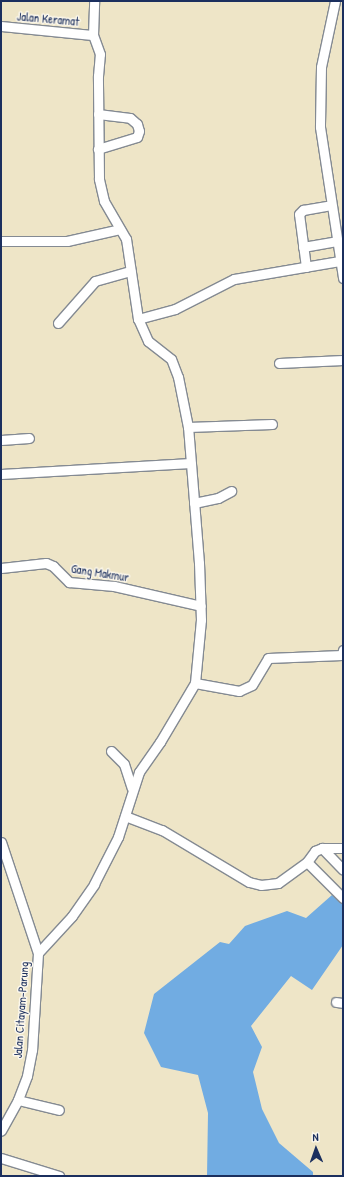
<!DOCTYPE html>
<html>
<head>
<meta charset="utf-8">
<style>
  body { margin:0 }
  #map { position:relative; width:344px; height:1177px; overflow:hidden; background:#eee5c7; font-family:"Patrick Hand",sans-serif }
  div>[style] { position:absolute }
  .water>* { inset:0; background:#71ace2 }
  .roads { filter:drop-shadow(1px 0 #848a92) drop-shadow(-1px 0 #848a92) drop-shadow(0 1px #848a92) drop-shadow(0 -1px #848a92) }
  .street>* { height:9px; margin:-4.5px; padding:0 4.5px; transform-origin:4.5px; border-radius:4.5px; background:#fff }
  span { translate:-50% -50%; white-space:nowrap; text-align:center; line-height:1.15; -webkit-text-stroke:3px #fbf7ec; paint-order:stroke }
  .street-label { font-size:12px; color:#1b2f5e }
  .frame { position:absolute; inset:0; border:2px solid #1b2f5e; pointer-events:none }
  .north { position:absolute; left:296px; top:1129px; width:40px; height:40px; -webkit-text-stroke:3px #fbf7ec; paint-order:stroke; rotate:358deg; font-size:11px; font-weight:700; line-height:16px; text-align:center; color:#1b2f5e }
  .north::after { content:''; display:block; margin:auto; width:14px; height:18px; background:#1b2f5e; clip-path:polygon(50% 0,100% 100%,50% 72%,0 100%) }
</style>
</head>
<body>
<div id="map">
  <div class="water">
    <div style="clip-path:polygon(332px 895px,343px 905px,343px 945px,312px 990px,291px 976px,251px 1026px,262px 1047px,253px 1072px,262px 1109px,279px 1143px,313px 1172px,313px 1176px,207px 1176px,208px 1113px,198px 1075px,161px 1067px,144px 1033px,154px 994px,220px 942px,229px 944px,245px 926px,287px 911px,306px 918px)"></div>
  </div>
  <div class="roads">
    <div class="street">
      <div style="left:335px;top:1px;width:67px;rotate:102deg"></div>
      <div style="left:321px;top:67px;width:60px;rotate:91deg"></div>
      <div style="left:320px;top:127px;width:153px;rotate:81.3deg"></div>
      <div style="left:1px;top:26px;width:92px;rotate:5.6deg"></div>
      <div style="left:98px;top:114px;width:32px;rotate:7deg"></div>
      <div style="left:130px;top:118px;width:9px;rotate:41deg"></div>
      <div style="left:137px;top:124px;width:7px;rotate:74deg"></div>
      <div style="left:139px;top:131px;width:6px;rotate:108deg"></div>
      <div style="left:137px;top:137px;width:41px;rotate:162.9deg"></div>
      <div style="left:1px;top:241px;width:66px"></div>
      <div style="left:67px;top:241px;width:54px;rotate:-12.8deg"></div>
      <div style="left:303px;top:247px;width:34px;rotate:-10deg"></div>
      <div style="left:306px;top:267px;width:53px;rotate:-97.5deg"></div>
      <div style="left:299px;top:214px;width:6px;rotate:-45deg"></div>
      <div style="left:303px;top:210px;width:27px;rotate:-10deg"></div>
      <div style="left:138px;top:319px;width:38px;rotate:-15deg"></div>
      <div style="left:175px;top:309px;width:66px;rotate:-27deg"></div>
      <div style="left:234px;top:279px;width:107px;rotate:-9.7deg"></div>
      <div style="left:58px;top:323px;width:56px;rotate:-48.6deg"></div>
      <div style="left:95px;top:281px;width:37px;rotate:-16deg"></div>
      <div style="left:279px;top:363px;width:64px;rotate:-2.7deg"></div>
      <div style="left:188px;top:427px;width:84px;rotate:-2deg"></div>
      <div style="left:1px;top:440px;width:28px;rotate:-4deg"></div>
      <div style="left:1px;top:474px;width:190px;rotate:-3.3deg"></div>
      <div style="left:194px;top:503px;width:25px;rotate:-12deg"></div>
      <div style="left:218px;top:498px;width:15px;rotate:-28deg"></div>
      <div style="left:1px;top:568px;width:45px;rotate:-6.3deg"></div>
      <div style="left:46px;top:563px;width:8px;rotate:23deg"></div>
      <div style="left:53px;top:566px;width:23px;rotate:45deg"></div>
      <div style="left:69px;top:582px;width:45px;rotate:5.1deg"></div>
      <div style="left:114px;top:586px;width:89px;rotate:12.9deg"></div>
      <div style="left:195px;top:683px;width:45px;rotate:10.3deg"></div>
      <div style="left:239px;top:691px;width:14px;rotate:-25deg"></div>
      <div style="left:252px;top:685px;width:31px;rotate:-59deg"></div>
      <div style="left:268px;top:658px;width:74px;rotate:-2.3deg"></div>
      <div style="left:342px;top:655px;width:5px;rotate:-79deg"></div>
      <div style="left:111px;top:751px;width:18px;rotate:45deg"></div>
      <div style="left:124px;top:764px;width:25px;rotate:72deg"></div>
      <div style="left:125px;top:816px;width:40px;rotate:21deg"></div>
      <div style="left:162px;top:830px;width:101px;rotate:30.9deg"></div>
      <div style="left:249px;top:882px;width:12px;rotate:14deg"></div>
      <div style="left:261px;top:885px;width:17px;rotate:-7deg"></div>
      <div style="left:278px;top:883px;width:36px;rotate:-36deg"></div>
      <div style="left:307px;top:862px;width:14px;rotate:-54deg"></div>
      <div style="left:315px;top:851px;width:8px;rotate:-23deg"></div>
      <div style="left:322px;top:848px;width:30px;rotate:46deg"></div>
      <div style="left:1px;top:842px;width:117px;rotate:71.6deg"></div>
      <div style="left:38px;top:953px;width:97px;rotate:93.5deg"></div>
      <div style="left:32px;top:1050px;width:26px;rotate:101deg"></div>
      <div style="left:27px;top:1076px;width:26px;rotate:111deg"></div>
      <div style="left:18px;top:1100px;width:35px;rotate:119deg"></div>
      <div style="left:322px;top:848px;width:21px"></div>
      <div style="left:307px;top:862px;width:51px;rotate:45deg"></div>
      <div style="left:38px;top:953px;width:50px;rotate:-47.4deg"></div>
      <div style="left:72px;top:916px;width:39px;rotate:-55deg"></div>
      <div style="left:94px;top:884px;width:53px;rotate:-62.9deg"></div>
      <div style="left:118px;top:837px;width:68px;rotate:-72.1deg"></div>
      <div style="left:139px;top:772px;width:37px;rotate:-55deg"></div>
      <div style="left:160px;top:742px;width:69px;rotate:-59.3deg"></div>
      <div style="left:195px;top:683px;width:63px;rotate:-84.6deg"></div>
      <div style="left:201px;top:620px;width:57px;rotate:-92deg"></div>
      <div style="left:199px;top:563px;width:136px;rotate:-94.6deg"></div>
      <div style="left:188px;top:427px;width:51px;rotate:-101.3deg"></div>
      <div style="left:178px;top:377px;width:19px;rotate:-111deg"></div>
      <div style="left:171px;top:359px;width:29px;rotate:-142deg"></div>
      <div style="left:148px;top:341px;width:24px;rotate:-114deg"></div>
      <div style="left:138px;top:319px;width:81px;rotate:-98.5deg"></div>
      <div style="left:126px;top:239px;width:44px;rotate:-120.1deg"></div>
      <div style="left:104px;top:201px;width:23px;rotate:-103deg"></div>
      <div style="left:99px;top:179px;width:103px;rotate:-90.6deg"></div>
      <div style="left:98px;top:76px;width:22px;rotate:-85deg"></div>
      <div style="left:100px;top:54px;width:20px;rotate:-110deg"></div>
      <div style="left:93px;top:35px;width:34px;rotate:-88deg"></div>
      <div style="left:336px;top:1002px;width:7px;rotate:8deg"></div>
      <div style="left:18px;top:1100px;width:42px;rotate:13.7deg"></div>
      <div style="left:1px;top:1158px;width:61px;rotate:17.2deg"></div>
    </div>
  </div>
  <div class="street-label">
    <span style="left:48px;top:19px;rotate:5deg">Jalan Keramat</span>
    <span style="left:100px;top:573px;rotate:9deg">Gang Makmur</span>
    <span style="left:21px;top:1010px;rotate:-86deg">Jalan Citayam-Parung</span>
  </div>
  <div class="frame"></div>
  <div class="north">N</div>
</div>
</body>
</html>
